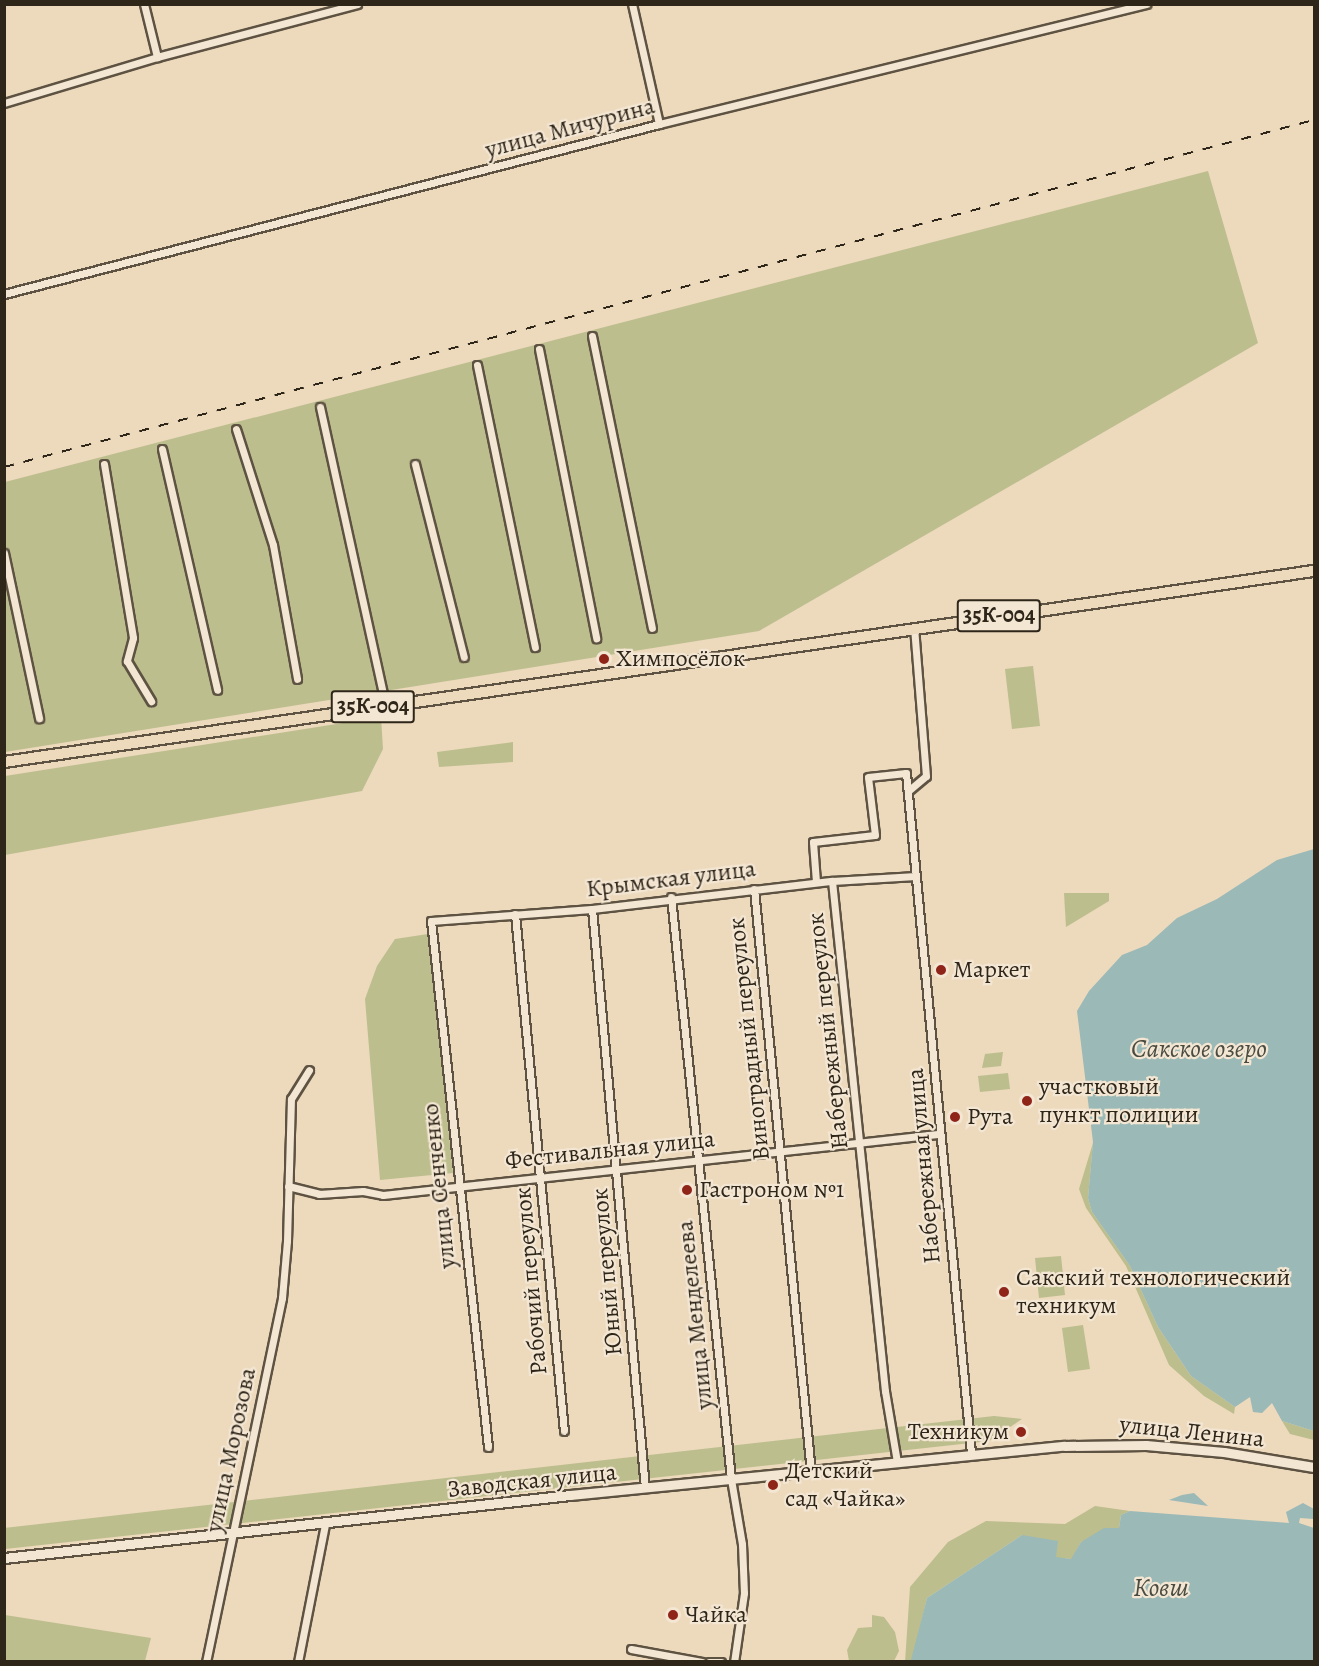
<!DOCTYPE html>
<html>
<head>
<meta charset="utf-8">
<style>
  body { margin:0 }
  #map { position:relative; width:1319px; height:1666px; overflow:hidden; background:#edd9bc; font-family:Alegreya,serif }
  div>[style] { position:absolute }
  .green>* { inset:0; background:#bcbe8e }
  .water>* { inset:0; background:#9ab9b7 }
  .roads { filter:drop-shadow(2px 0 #5e5342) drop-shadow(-2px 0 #5e5342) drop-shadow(0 2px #5e5342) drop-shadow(0 -2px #5e5342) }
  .minor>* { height:7px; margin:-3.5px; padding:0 3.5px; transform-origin:3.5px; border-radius:3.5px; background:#f3e6d3 }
  .tertiary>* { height:9px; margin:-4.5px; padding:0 4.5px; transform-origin:4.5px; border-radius:4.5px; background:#f3e6d3 }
  .primary>* { height:10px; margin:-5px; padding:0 5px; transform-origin:5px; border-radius:5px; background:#edd9bc }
  .rail>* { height:2px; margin-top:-1px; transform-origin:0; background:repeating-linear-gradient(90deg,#2f261a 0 10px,transparent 0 20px) }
  .dots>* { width:16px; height:16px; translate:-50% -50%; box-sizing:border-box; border:3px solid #f3e6d3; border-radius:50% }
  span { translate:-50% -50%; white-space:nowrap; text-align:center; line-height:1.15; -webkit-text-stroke:4.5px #f3e6d3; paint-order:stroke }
  .shield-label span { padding:2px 4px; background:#f3e6d3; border:2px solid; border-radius:4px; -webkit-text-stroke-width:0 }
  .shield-label { font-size:22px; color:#2f261a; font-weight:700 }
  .street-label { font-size:24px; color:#2f261a }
  .poi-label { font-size:24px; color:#2f261a }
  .left { translate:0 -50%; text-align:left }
  .right { translate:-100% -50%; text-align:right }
  .water-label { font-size:26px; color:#4a4b41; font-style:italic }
  .frame { position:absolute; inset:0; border:6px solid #2f261a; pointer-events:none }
</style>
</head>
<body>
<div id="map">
  <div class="green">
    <div style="clip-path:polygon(1208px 171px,1258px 343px,759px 631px,5px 752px,5px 482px)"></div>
    <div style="clip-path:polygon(1033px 666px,1040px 726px,1012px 729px,1005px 669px)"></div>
    <div style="clip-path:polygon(381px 717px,383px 749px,362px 791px,5px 855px,5px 776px)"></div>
    <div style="clip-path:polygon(513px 742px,513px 762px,439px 767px,437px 752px)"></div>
    <div style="clip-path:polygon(1064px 893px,1109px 893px,1109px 901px,1066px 927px)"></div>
    <div style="clip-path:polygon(428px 934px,453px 1173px,380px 1180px,365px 999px,377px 966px,395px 939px)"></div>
    <div style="clip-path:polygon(1003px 1052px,1001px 1066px,982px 1068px,985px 1054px)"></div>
    <div style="clip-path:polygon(1008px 1073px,1010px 1089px,980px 1092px,978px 1076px)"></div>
    <div style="clip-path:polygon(1093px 1143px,1088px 1198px,1092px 1212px,1130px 1266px,1158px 1327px,1191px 1376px,1235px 1407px,1234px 1414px,1204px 1396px,1169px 1365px,1126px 1266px,1086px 1208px,1079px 1189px)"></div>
    <div style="clip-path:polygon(1061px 1256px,1065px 1295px,1039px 1298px,1035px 1258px)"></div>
    <div style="clip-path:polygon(1083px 1325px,1090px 1369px,1068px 1372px,1062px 1328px)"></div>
    <div style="clip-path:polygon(994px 1416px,1022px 1419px,989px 1441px,5px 1549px,4px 1528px)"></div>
    <div style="clip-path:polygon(1282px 1421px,1314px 1431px,1314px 1440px,1290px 1434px)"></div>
    <div style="clip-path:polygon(1095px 1506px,1130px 1511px,1121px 1515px,1119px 1528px,1081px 1542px,1072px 1559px,1056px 1558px,1022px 1535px,927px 1598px,912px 1661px,905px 1662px,910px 1587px,948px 1542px,986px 1521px,1065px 1524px)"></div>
    <div style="clip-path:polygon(4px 1615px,5px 1615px,151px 1638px,145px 1661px,5px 1661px)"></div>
    <div style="clip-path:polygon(872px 1615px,884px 1617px,895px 1632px,899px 1651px,894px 1661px,849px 1661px,847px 1650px,858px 1628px,872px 1627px)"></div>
  </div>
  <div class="water">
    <div style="clip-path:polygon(1314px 849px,1314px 1431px,1282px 1421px,1272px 1403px,1262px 1413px,1253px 1412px,1250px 1397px,1235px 1407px,1191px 1376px,1158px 1327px,1130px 1266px,1092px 1212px,1088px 1198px,1093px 1142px,1077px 1011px,1089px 991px,1122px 955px,1147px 945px,1177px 918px,1217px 899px,1277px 860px)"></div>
    <div style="clip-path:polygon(1194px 1493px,1208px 1506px,1169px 1500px,1182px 1495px)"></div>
    <div style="clip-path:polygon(1303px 1503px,1314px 1509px,1314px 1519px,1300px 1518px,1299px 1523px,1314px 1528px,1314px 1661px,911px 1660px,927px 1598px,1022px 1535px,1058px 1541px,1056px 1557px,1071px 1559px,1081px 1542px,1104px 1528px,1119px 1528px,1121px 1515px,1130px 1511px,1289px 1523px,1286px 1512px)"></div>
  </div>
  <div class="roads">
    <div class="minor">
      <div style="left:144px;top:4px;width:55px;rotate:76.2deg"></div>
      <div style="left:632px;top:4px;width:123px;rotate:77.3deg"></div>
      <div style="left:4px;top:103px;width:160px;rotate:-16.7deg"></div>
      <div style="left:157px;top:57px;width:207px;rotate:-14.8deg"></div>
      <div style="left:4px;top:294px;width:677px;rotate:-14.55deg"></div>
      <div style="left:659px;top:124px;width:502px;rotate:-13.84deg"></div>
      <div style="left:592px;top:336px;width:298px;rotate:78.4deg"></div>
      <div style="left:539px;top:349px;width:295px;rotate:78.8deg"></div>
      <div style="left:477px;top:365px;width:288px;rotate:78.4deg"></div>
      <div style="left:320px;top:407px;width:306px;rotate:77.6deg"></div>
      <div style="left:236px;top:429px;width:122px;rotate:72.3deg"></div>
      <div style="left:273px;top:545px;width:136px;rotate:79.8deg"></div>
      <div style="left:162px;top:449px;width:247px;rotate:77.1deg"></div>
      <div style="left:104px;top:464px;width:176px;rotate:80.5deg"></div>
      <div style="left:133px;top:638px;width:24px;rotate:105deg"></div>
      <div style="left:127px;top:661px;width:47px;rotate:59deg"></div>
      <div style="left:415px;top:464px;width:199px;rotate:75.8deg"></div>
      <div style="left:4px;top:553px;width:169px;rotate:78deg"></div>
      <div style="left:908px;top:791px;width:23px;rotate:-40deg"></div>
      <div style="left:926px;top:776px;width:148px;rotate:-94.6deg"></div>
      <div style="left:832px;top:881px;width:513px;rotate:84.07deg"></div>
      <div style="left:885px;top:1391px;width:72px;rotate:80.4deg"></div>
      <div style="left:816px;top:882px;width:40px;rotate:-94.3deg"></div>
      <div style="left:813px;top:842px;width:62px;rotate:-6.4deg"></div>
      <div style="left:875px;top:835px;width:58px;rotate:-96.9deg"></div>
      <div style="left:868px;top:777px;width:38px;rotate:-6deg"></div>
      <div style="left:906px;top:773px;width:683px;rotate:84.54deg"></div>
      <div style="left:754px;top:889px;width:586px;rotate:84.42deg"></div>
      <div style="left:671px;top:897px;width:585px;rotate:84.11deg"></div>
      <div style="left:731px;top:1479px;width:66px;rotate:80.4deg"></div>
      <div style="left:742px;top:1544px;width:49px;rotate:87.7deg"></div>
      <div style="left:744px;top:1593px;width:70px;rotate:98.2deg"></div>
      <div style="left:592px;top:909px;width:581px;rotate:84.77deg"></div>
      <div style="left:515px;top:914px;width:519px;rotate:84.59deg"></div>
      <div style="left:288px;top:1186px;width:32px;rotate:14deg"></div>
      <div style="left:319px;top:1194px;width:44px;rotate:-3.9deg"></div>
      <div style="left:363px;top:1191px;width:20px;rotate:11deg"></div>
      <div style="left:383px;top:1195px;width:558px;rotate:-6.27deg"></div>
      <div style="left:488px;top:1447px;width:529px;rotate:-96.18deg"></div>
      <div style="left:431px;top:921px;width:161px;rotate:-4.3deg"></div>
      <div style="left:592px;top:909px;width:242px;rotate:-6.7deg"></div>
      <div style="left:832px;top:881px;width:84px;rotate:-3.4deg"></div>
      <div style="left:631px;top:1649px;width:72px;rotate:10.4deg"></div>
      <div style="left:206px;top:1662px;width:372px;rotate:-78.2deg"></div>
      <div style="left:282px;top:1298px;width:57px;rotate:-85deg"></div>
      <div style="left:287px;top:1241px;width:142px;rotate:-88.4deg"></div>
      <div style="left:291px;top:1099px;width:34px;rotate:-58deg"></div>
      <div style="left:298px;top:1662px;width:141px;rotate:-78.9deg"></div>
      <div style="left:709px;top:1662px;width:12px"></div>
    </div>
    <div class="tertiary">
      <div style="left:4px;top:1558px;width:569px;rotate:-6.35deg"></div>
      <div style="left:570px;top:1495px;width:497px;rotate:-5.7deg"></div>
      <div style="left:1065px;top:1446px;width:81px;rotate:-0.7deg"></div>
      <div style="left:1146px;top:1445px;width:78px;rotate:5.1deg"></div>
      <div style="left:1224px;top:1452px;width:91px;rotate:9.5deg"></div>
    </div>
    <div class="primary">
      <div style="left:4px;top:762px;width:1324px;rotate:-8.3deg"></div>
    </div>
  </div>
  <div class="rail">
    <div style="left:4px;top:467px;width:1355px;rotate:-14.84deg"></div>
  </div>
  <div class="dots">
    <div style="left:604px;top:659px;background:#8f2418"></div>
    <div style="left:941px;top:970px;background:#8f2418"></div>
    <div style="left:1027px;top:1101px;background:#8f2418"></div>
    <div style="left:955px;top:1117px;background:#8f2418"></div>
    <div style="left:687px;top:1190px;background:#8f2418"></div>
    <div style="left:1004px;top:1292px;background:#8f2418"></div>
    <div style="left:1021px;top:1432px;background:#8f2418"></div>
    <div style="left:773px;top:1485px;background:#8f2418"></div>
    <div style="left:673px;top:1615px;background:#8f2418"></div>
  </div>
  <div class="shield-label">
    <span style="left:999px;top:616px">35К-004</span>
    <span style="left:373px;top:707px">35К-004</span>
  </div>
  <div class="street-label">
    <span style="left:570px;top:128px;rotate:-15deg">улица Мичурина</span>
    <span style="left:671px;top:879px;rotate:-7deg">Крымская улица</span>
    <span style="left:828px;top:1031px;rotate:-96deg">Набережный переулок</span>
    <span style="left:749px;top:1039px;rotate:-96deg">Виноградный переулок</span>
    <span style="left:610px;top:1150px;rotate:-6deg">Фестивальная улица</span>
    <span style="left:924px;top:1166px;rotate:-95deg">Набережная улица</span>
    <span style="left:439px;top:1186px;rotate:-96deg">улица Сенченко</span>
    <span style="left:607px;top:1272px;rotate:-95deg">Юный переулок</span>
    <span style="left:531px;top:1281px;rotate:-95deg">Рабочий переулок</span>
    <span style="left:695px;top:1315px;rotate:-96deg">улица Менделеева</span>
    <span style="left:1192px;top:1432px;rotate:6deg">улица Ленина</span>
    <span style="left:231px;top:1450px;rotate:-78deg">улица Морозова</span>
    <span style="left:532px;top:1481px;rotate:-6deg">Заводская улица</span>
  </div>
  <div class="poi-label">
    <span class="left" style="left:616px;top:659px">Химпосёлок</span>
    <span class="left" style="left:953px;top:970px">Маркет</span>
    <span class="left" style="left:1039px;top:1101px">участковый<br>пункт полиции</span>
    <span class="left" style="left:967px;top:1117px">Рута</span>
    <span class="left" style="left:699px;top:1190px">Гастроном №1</span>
    <span class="left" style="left:1016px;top:1292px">Сакский технологический<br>техникум</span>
    <span class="right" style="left:1009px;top:1432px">Техникум</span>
    <span class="left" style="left:785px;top:1485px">Детский<br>сад «Чайка»</span>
    <span class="left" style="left:685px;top:1615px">Чайка</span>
  </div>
  <div class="water-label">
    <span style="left:1199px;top:1049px">Сакское озеро</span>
    <span style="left:1161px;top:1588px">Ковш</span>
  </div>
  <div class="frame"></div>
</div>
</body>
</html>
